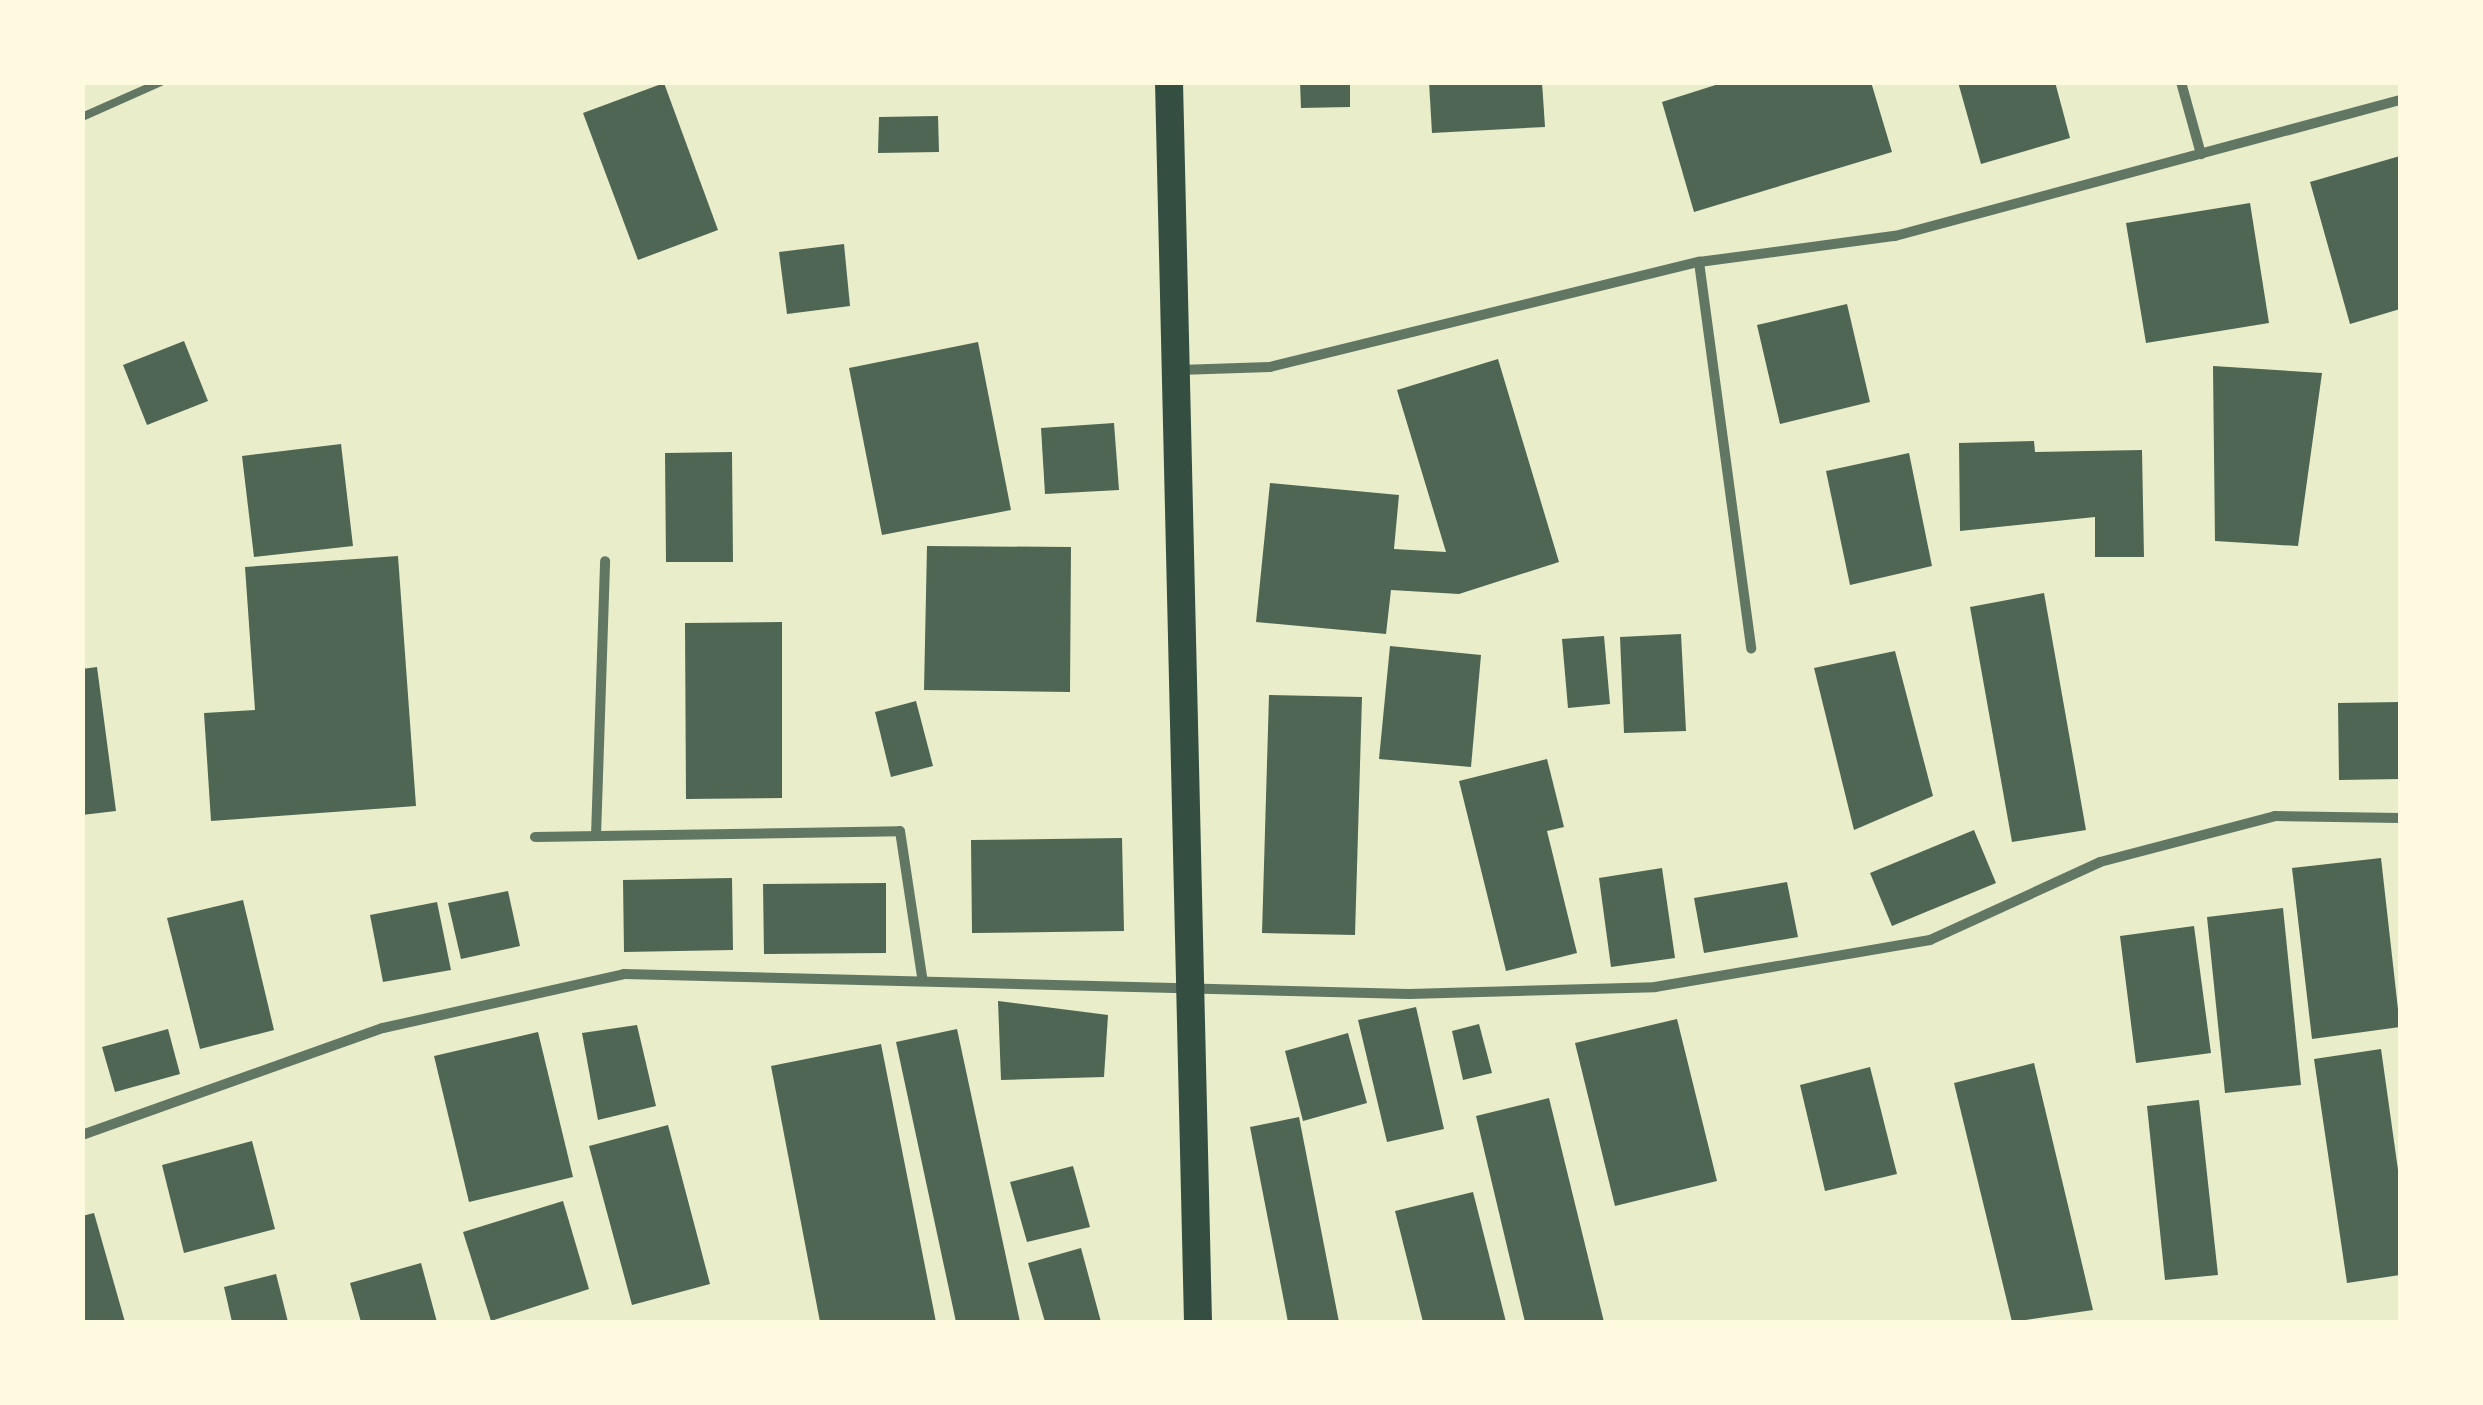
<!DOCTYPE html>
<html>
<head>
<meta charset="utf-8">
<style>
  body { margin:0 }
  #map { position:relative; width:2483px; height:1405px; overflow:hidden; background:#e9edc9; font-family:"Public Sans",sans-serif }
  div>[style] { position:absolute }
  .building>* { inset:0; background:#4f6655 }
  .service>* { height:8px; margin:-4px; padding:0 4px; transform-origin:4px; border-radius:4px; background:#617663 }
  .minor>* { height:10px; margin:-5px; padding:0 5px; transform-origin:5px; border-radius:5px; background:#617663 }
  .trunk>* { height:28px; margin:-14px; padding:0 14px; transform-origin:14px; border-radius:14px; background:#344e41 }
  span { translate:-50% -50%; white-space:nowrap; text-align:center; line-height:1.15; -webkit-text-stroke:8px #fefae0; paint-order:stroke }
  .frame { position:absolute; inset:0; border:85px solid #fefae0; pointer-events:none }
</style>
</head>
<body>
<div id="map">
  <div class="building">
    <div style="clip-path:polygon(1300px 82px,1350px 82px,1350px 107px,1301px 108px)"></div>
    <div style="clip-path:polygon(1429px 82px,1542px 82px,1545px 127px,1432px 133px)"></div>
    <div style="clip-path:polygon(1725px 82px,1871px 82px,1892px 152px,1694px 212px,1662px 102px)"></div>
    <div style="clip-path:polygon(1958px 82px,2055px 82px,2070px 138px,1981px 164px)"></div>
    <div style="clip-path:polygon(664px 83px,718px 230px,638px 260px,583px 113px)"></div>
    <div style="clip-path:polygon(938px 116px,939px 152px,878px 153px,879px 117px)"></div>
    <div style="clip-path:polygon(2400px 156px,2400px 309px,2350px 324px,2310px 182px)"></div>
    <div style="clip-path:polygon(2250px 203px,2269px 323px,2146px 343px,2126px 223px)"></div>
    <div style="clip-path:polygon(844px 244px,850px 306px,787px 314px,779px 252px)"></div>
    <div style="clip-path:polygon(1847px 304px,1870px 402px,1780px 424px,1757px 325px)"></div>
    <div style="clip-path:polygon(184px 341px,208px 401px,147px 425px,123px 365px)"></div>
    <div style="clip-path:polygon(978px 342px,1011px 510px,882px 535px,849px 368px)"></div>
    <div style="clip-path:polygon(1498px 359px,1559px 562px,1459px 594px,1391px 590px,1386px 634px,1256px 622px,1270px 483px,1399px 495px,1394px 549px,1446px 552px,1397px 390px)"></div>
    <div style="clip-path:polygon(2213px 366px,2322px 373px,2298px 546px,2215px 541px)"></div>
    <div style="clip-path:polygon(1114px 423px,1119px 490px,1045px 494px,1041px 428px)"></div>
    <div style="clip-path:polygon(2034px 441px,2035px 452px,2142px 450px,2144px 557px,2095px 557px,2095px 517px,1960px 531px,1959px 443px)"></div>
    <div style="clip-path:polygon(341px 444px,353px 546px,254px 557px,242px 456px)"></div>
    <div style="clip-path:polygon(732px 452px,733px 562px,666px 562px,665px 453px)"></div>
    <div style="clip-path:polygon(1909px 453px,1932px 566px,1850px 585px,1826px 471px)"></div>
    <div style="clip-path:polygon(927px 546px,1071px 547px,1070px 692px,924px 690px)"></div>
    <div style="clip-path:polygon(398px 556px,416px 806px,211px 821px,204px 713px,255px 710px,245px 567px)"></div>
    <div style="clip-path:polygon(2044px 593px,2086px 830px,2012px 842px,1970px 607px)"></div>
    <div style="clip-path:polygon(782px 622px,782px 798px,686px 799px,685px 623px)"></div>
    <div style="clip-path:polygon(1681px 634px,1686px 731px,1624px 733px,1620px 637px)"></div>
    <div style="clip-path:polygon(1604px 636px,1610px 704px,1568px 708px,1562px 639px)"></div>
    <div style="clip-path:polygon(1390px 646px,1481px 655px,1471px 767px,1379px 759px)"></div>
    <div style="clip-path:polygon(1895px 651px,1933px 796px,1854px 830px,1814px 668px)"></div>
    <div style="clip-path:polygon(97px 667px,116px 811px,82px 815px,82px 669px)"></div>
    <div style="clip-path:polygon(1269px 695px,1362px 697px,1355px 935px,1262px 933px)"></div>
    <div style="clip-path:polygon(916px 701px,933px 766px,891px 777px,875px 712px)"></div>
    <div style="clip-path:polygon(2400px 702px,2400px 779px,2339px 780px,2338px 703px)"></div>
    <div style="clip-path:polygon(1547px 759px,1564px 827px,1547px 831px,1577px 953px,1506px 971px,1459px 781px)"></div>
    <div style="clip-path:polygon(1974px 830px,1996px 883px,1892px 926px,1870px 873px)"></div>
    <div style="clip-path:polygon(1122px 838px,1124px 931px,972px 933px,971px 840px)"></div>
    <div style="clip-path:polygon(2381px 858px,2400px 1027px,2312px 1039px,2292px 868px)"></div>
    <div style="clip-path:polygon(1662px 868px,1675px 958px,1611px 967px,1599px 878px)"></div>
    <div style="clip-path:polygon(732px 878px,733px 950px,624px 952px,623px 880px)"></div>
    <div style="clip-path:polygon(1787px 882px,1798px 937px,1704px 953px,1694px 898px)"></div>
    <div style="clip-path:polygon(886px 883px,886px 953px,764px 954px,763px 884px)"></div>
    <div style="clip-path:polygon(508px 891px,520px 946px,461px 959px,448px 903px)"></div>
    <div style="clip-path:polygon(243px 900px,274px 1030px,200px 1049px,167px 918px)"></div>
    <div style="clip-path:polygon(437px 902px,451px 970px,383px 982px,370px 915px)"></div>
    <div style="clip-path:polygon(2283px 908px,2301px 1085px,2225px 1093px,2207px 917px)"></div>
    <div style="clip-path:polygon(2194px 926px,2211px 1053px,2136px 1063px,2120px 936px)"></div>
    <div style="clip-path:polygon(998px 1001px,1108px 1015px,1104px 1077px,1001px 1080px)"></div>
    <div style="clip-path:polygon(1416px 1007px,1444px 1129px,1387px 1142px,1358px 1020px)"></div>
    <div style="clip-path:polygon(1677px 1019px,1717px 1181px,1615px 1206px,1575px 1043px)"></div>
    <div style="clip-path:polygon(1479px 1024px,1492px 1073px,1463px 1080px,1452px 1031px)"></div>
    <div style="clip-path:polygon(637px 1025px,656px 1106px,598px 1120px,582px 1033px)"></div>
    <div style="clip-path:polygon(168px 1029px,180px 1074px,115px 1092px,102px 1047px)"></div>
    <div style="clip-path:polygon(957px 1029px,1020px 1322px,956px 1322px,896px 1042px)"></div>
    <div style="clip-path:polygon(538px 1032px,573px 1177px,469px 1202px,434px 1056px)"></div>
    <div style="clip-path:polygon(1348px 1033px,1367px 1103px,1303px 1121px,1285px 1051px)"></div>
    <div style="clip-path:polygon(881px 1044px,936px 1322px,820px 1322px,771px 1066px)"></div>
    <div style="clip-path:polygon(2381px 1049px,2400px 1184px,2400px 1275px,2347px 1283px,2314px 1059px)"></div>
    <div style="clip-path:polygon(2034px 1063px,2093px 1310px,2012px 1322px,1954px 1083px)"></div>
    <div style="clip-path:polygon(1870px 1067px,1897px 1174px,1825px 1191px,1800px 1085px)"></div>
    <div style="clip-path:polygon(1549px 1098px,1604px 1322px,1525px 1322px,1476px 1116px)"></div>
    <div style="clip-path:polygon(2199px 1100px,2218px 1275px,2165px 1280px,2147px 1106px)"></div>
    <div style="clip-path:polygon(1299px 1117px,1339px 1322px,1288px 1322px,1250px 1127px)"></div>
    <div style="clip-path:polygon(668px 1125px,710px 1284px,632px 1305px,589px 1146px)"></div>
    <div style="clip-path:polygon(252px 1141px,275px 1229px,184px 1253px,162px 1165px)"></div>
    <div style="clip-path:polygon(1073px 1166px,1090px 1227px,1027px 1242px,1010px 1182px)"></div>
    <div style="clip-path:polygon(1473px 1192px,1506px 1322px,1423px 1322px,1395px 1211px)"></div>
    <div style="clip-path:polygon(563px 1201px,589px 1289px,491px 1321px,463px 1232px)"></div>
    <div style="clip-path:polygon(94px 1213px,125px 1322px,82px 1322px,82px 1216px)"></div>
    <div style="clip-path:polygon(1081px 1248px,1101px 1322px,1045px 1322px,1028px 1263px)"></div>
    <div style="clip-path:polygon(421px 1263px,437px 1322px,361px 1322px,350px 1283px)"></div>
    <div style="clip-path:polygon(276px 1274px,288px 1322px,232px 1322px,224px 1287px)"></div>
  </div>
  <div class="service">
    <div style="left:82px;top:117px;width:86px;rotate:-23.9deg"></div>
  </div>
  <div class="minor">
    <div style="left:2181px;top:82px;width:75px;rotate:74.5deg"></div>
    <div style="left:1699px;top:262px;width:390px;rotate:82.3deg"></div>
    <div style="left:1179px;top:370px;width:91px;rotate:-1.9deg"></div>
    <div style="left:1270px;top:367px;width:442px;rotate:-13.8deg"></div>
    <div style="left:1699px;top:262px;width:198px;rotate:-7.6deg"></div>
    <div style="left:1895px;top:236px;width:523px;rotate:-15.07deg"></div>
    <div style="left:596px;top:836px;width:275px;rotate:-88.1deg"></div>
    <div style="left:535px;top:837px;width:365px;rotate:-0.9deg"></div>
    <div style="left:900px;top:831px;width:148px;rotate:81.4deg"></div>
    <div style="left:82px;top:1135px;width:319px;rotate:-19.6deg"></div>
    <div style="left:383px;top:1028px;width:247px;rotate:-12.6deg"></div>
    <div style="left:624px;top:974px;width:785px;rotate:1.46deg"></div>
    <div style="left:1409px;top:994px;width:246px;rotate:-1.6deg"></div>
    <div style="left:1655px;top:987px;width:279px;rotate:-9.7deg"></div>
    <div style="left:1930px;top:940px;width:187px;rotate:-24.6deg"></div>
    <div style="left:2100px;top:862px;width:181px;rotate:-14.7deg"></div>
    <div style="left:2275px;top:816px;width:125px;rotate:0.9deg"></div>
  </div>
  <div class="trunk">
    <div style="left:1169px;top:82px;width:1240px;rotate:88.66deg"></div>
  </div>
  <div class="frame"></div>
</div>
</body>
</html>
